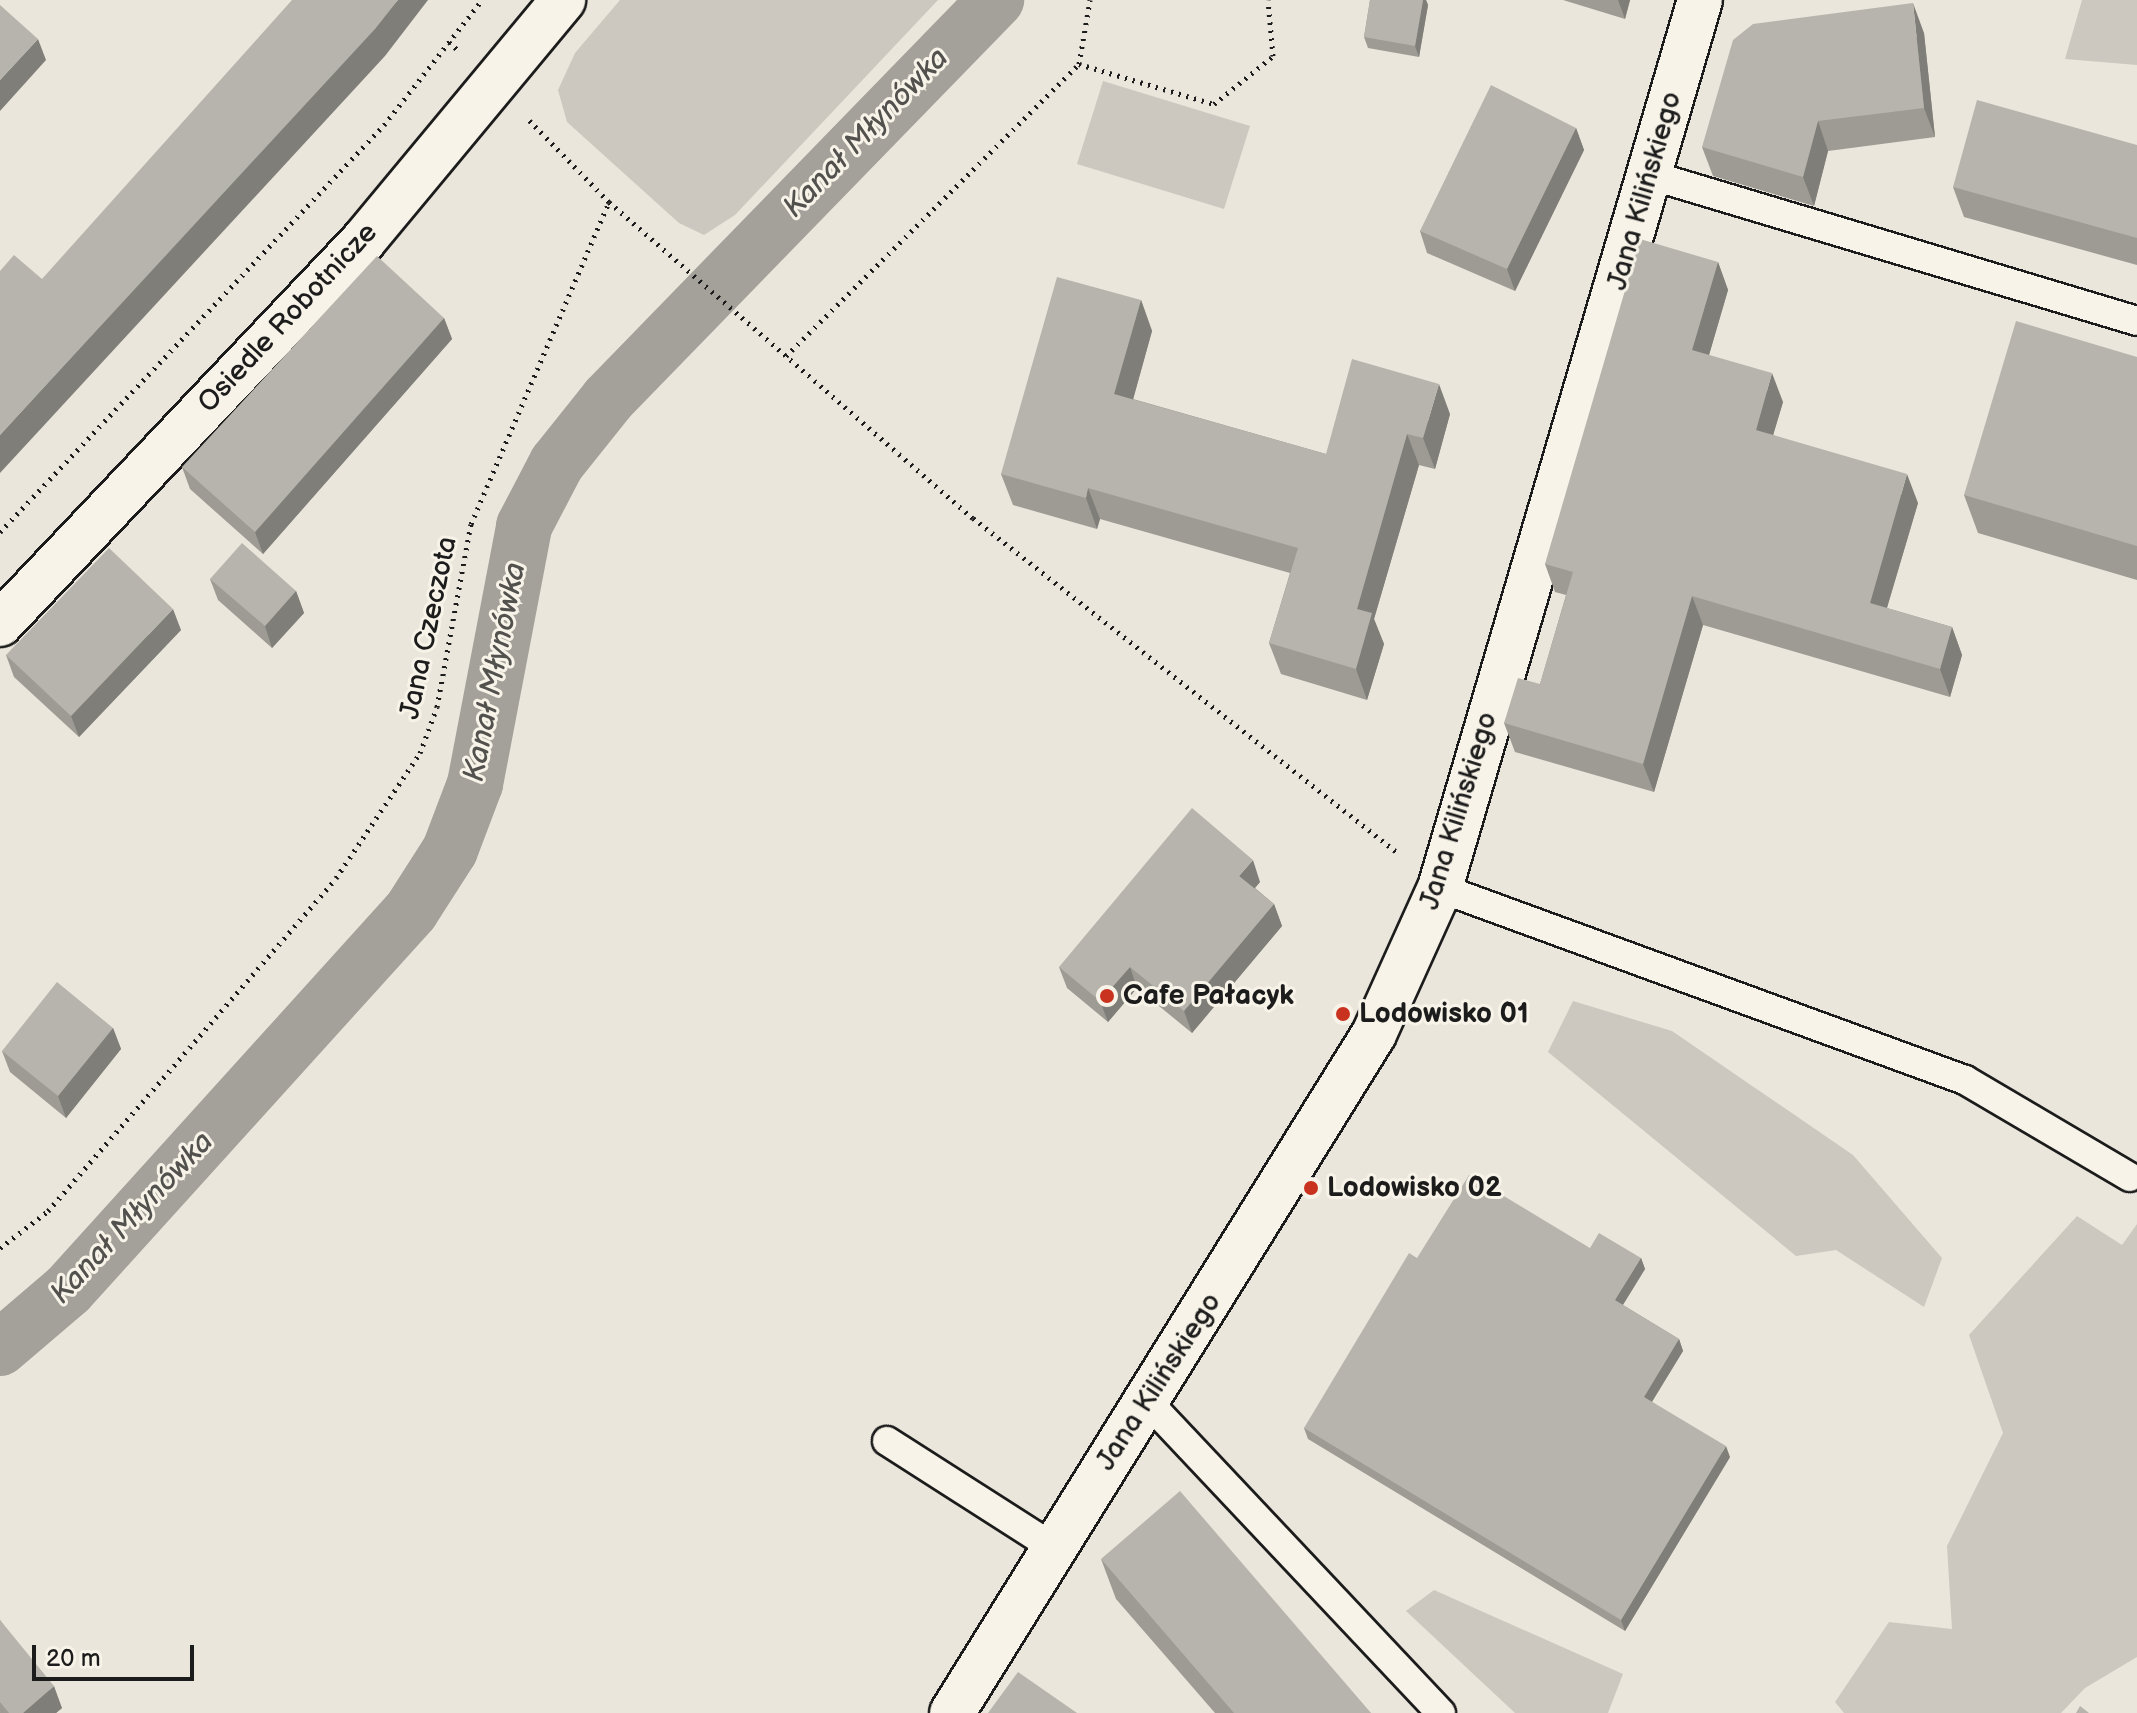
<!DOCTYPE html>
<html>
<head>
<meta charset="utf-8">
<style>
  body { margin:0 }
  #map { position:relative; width:2137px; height:1713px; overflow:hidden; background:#eae6dc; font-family:"Balsamiq Sans",sans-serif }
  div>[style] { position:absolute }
  .green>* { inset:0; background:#ccc8c0 }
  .canal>* { height:56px; margin:-28px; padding:0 28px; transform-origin:28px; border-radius:28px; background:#a3a19a }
  .path>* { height:5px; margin-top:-2.5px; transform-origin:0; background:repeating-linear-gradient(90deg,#1c1c1c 0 2px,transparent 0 8px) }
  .roads { filter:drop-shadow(2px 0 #1c1c1c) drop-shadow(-2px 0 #1c1c1c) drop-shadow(0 2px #1c1c1c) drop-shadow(0 -2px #1c1c1c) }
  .service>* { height:28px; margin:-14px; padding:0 14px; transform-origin:14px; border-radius:14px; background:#f7f3e8 }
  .minor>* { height:44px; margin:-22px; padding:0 22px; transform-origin:22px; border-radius:22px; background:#f7f3e8 }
  .tertiary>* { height:44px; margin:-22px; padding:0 22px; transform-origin:22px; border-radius:22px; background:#f7f3e8 }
  .wall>* { inset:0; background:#9d9b94 }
  .shaded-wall>* { inset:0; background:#7f7e78 }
  .building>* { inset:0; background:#b6b4ac }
  .dots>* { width:22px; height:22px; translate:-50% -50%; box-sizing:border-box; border:4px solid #f7f3e8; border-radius:50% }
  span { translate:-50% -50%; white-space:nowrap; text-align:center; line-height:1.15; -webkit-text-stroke:6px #f7f3e8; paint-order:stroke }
  .street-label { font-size:28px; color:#1c1c1c }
  .poi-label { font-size:28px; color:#1c1c1c; font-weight:700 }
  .left { translate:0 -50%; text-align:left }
  .water-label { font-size:30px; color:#52514e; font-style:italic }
  .scale { position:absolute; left:32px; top:1645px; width:162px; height:36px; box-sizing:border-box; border:4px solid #1c1c1c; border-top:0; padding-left:10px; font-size:24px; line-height:28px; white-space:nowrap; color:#1c1c1c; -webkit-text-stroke:6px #f7f3e8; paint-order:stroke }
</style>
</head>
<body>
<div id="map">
  <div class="green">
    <div style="clip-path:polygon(620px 0,938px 0,735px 215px,704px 235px,679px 223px,567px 122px,558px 90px,575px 53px)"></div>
    <div style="clip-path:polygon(2082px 0,2137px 0,2137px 65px,2065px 59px)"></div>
    <div style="clip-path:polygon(1103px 81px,1250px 126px,1224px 209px,1077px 164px)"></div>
    <div style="clip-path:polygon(1573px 1001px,1672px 1031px,1853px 1155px,1942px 1258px,1924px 1307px,1836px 1250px,1796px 1256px,1548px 1052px)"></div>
    <div style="clip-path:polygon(2077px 1216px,2122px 1245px,2137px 1224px,2137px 1657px,2085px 1688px,2061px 1713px,1844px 1713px,1835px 1702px,1889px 1622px,1952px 1629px,1947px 1546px,2003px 1433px,1969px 1335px)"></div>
    <div style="clip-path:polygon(1434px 1590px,1623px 1674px,1608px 1713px,1515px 1713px,1406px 1611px)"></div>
  </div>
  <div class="canal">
    <div style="left:0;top:1348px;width:89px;rotate:-40.5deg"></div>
    <div style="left:68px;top:1290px;width:511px;rotate:-47.85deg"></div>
    <div style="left:411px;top:911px;width:72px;rotate:-57.4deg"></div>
    <div style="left:450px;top:850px;width:71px;rotate:-69.3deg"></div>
    <div style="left:475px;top:784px;width:263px;rotate:-79.2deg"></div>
    <div style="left:524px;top:526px;width:71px;rotate:-62.4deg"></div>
    <div style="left:557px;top:463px;width:82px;rotate:-51.4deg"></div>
    <div style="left:608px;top:399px;width:557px;rotate:-45.8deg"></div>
  </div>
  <div class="path">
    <div style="left:449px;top:42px;width:12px;rotate:42deg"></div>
    <div style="left:1079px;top:64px;width:141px;rotate:16.5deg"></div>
    <div style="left:1214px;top:104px;width:76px;rotate:-39.1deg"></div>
    <div style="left:1273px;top:56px;width:56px;rotate:-95.1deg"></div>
    <div style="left:609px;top:202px;width:482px;rotate:41deg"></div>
    <div style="left:973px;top:518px;width:541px;rotate:38.25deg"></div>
    <div style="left:786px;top:356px;width:414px;rotate:-44.9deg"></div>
    <div style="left:1079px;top:64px;width:65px;rotate:-80.2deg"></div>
    <div style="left:0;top:532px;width:560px;rotate:-46.67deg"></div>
    <div style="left:384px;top:125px;width:159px;rotate:-51.9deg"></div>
    <div style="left:0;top:1248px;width:61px;rotate:-37.6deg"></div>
    <div style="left:48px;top:1211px;width:440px;rotate:-49.1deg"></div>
    <div style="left:336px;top:878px;width:151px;rotate:-56.1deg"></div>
    <div style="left:420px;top:753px;width:49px;rotate:-69.7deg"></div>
    <div style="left:437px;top:707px;width:186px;rotate:-79.5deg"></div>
    <div style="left:471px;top:524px;width:350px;rotate:-66.8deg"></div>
    <div style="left:609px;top:202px;width:117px;rotate:-134.3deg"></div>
  </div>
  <div class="roads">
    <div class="service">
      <div style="left:1650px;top:175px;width:508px;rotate:16.69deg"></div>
      <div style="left:1440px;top:888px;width:559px;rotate:20.09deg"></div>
      <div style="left:1965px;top:1080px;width:191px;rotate:30.5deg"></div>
      <div style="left:1146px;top:1400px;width:430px;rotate:46.7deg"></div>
      <div style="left:887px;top:1441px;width:198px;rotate:32.6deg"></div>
    </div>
    <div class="minor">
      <div style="left:952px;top:1713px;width:799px;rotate:-58.14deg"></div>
      <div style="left:1374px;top:1034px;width:160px;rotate:-65.7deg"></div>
      <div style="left:1440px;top:888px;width:925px;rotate:-73.68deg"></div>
    </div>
    <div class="tertiary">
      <div style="left:0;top:624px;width:529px;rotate:-46.53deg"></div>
      <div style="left:364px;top:240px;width:312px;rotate:-50.3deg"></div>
    </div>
  </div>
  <div class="wall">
    <div style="clip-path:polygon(1370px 0,1426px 0,1428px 5px,1419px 57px,1368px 48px,1364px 37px)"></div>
    <div style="clip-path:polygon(1563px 0,1630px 0,1625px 19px)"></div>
    <div style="clip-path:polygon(1924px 33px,1935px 137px,1828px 151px,1814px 206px,1713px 176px,1702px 147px)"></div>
    <div style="clip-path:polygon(1576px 128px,1584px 150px,1515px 291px,1427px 253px,1420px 231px)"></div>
    <div style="clip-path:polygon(2137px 145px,2137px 265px,1964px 217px,1953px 187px)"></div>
    <div style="clip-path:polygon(1718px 262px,1728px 290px,1709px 355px,1783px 402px,1773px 435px,1918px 503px,1887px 608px,1952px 627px,1962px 655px,1950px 697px,1703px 625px,1654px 792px,1515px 752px,1504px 723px,1540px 684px,1566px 595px,1555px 592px,1545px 564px)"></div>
    <div style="clip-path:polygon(1141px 300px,1152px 331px,1133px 399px,1326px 454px,1450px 414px,1435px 469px,1419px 465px,1374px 619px,1384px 644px,1367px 700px,1281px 674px,1269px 643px,1290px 573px,1100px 519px,1097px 529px,1013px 505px,1001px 474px)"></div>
    <div style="clip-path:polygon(444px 318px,452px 339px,263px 554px,190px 489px,182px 467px)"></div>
    <div style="clip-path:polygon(2137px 357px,2137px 580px,1978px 533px,1964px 495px)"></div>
    <div style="clip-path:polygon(210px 579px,296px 591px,304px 613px,272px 648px,218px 600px)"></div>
    <div style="clip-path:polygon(181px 630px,79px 737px,14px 677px,6px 655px)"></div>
    <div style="clip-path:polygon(1260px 882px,1255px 888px,1274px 904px,1282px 926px,1192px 1033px,1137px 988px,1108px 1022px,1067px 988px,1059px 967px)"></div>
    <div style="clip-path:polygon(113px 1028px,121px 1049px,66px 1118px,10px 1072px,2px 1051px)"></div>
    <div style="clip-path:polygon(1590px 1248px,1641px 1258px,1645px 1269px,1623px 1305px,1679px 1339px,1683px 1351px,1652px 1402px,1730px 1457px,1625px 1631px,1308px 1439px,1304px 1428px)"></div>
    <div style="clip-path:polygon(1101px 1559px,1371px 1713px,1215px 1713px,1116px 1599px)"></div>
    <div style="clip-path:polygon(0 1620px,62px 1708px,56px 1713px,0 1713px)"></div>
  </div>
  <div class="shaded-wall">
    <div style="clip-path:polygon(398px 0,428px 0,385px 56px,0 473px,0 435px)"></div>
    <div style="clip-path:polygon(1423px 0,1426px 0,1428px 5px,1419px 57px,1415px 46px)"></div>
    <div style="clip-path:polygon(1618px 0,1630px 0,1625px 19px)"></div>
    <div style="clip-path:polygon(1913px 3px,1924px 33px,1935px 137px,1924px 108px)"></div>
    <div style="clip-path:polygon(38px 39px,46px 60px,0 111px,0 80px)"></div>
    <div style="clip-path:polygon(1818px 121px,1828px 151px,1814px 206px,1803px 177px)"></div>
    <div style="clip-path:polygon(1576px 128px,1584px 150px,1515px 291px,1507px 269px)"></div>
    <div style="clip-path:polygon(1718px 262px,1728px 290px,1702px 379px,1692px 350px)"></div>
    <div style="clip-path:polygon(1141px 300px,1152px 331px,1126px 425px,1114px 394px)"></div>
    <div style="clip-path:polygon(444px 318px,452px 339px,263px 554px,255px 532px)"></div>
    <div style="clip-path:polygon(1772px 373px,1783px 402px,1766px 459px,1756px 430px)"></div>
    <div style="clip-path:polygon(1439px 384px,1450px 414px,1435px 469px,1423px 438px)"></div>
    <div style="clip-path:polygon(1407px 434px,1419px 465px,1374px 619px,1384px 644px,1367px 700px,1356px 669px,1357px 609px)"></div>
    <div style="clip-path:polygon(1907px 474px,1918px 503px,1880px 631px,1870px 603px)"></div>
    <div style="clip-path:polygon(1088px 488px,1100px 519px,1097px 529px,1086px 498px)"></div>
    <div style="clip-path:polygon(296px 591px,304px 613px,272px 648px,265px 626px)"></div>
    <div style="clip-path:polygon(1692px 596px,1703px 625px,1654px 792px,1643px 764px)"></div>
    <div style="clip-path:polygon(173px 609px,181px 630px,79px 737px,71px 716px)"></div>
    <div style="clip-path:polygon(1952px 627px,1962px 655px,1950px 697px,1940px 669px)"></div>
    <div style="clip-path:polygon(1253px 860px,1260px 882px,1247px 897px,1239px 876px)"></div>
    <div style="clip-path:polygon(1274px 904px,1282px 926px,1192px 1033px,1184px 1011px)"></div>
    <div style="clip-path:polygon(1130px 967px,1137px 988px,1108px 1022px,1100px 1001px)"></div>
    <div style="clip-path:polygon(113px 1028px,121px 1049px,66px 1118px,58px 1096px)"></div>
    <div style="clip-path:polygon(1641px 1258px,1645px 1269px,1619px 1311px,1615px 1300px)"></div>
    <div style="clip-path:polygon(1679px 1339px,1683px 1351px,1648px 1408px,1644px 1397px)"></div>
    <div style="clip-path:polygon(1726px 1446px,1730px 1457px,1625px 1631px,1621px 1620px)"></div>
    <div style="clip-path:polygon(54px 1686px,62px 1708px,56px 1713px,23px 1713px)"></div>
  </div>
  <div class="building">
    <div style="clip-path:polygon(292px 0,398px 0,375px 29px,0 435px,0 271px,14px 255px,42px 279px)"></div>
    <div style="clip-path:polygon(1370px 0,1423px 0,1415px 46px,1364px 37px)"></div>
    <div style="clip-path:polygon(1913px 3px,1924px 108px,1818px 121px,1803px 177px,1702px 147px,1733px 40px,1753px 24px)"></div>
    <div style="clip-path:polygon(0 5px,38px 39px,0 80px)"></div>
    <div style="clip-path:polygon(1491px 85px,1576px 128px,1507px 269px,1420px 231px)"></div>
    <div style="clip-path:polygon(1977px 100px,2137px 145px,2137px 238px,1953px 187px)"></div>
    <div style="clip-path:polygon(1640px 239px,1718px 262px,1692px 350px,1772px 373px,1756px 430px,1907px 474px,1870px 603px,1952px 627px,1940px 669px,1692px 596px,1643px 764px,1504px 723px,1518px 678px,1540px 684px,1573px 572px,1545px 564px)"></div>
    <div style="clip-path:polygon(377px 256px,444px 318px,255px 532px,182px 467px)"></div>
    <div style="clip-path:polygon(1057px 277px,1141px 300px,1114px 394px,1326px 454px,1352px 359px,1439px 384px,1423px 438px,1407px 434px,1357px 609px,1372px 613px,1356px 669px,1269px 643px,1298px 548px,1088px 488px,1086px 498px,1001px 474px)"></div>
    <div style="clip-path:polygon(2016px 321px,2137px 357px,2137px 546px,1964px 495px)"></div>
    <div style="clip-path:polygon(242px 543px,296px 591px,265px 626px,210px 579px)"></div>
    <div style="clip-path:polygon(109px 548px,173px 609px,71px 716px,6px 655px)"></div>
    <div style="clip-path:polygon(1192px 808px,1253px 860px,1239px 876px,1274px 904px,1184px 1011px,1130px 967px,1100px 1001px,1059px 967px)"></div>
    <div style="clip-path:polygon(57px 982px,113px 1028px,58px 1096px,2px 1051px)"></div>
    <div style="clip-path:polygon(1469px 1175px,1590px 1248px,1599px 1233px,1641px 1258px,1615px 1300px,1679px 1339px,1644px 1397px,1726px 1446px,1621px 1620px,1304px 1428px,1409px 1253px,1417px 1258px)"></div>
    <div style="clip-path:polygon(1180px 1491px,1371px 1713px,1234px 1713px,1101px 1559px)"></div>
    <div style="clip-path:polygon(0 1620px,54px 1686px,23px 1713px,9px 1713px,0 1702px)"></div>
    <div style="clip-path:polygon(1018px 1672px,1077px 1713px,988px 1713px)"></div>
    <div style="clip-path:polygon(2080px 1706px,2089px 1713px,2076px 1713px)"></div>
  </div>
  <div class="dots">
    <div style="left:1107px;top:996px;background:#c8321e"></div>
    <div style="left:1343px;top:1014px;background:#c8321e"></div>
    <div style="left:1311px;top:1188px;background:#c8321e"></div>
  </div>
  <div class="street-label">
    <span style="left:1645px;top:191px;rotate:-74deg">Jana Kilińskiego</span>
    <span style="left:288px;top:318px;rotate:-47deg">Osiedle Robotnicze</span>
    <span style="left:429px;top:628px;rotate:-78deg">Jana Czeczota</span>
    <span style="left:1459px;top:811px;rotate:-73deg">Jana Kilińskiego</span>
    <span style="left:1159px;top:1382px;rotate:-57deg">Jana Kilińskiego</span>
  </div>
  <div class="poi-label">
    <span class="left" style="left:1123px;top:996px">Cafe Pałacyk</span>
    <span class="left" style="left:1359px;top:1014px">Lodowisko 01</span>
    <span class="left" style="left:1327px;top:1188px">Lodowisko 02</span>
  </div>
  <div class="water-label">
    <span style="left:866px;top:133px;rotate:-46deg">Kanał Młynówka</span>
    <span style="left:495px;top:672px;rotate:-79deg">Kanał Młynówka</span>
    <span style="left:132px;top:1218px;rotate:-47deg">Kanał Młynówka</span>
  </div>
  <div class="scale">20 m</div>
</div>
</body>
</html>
